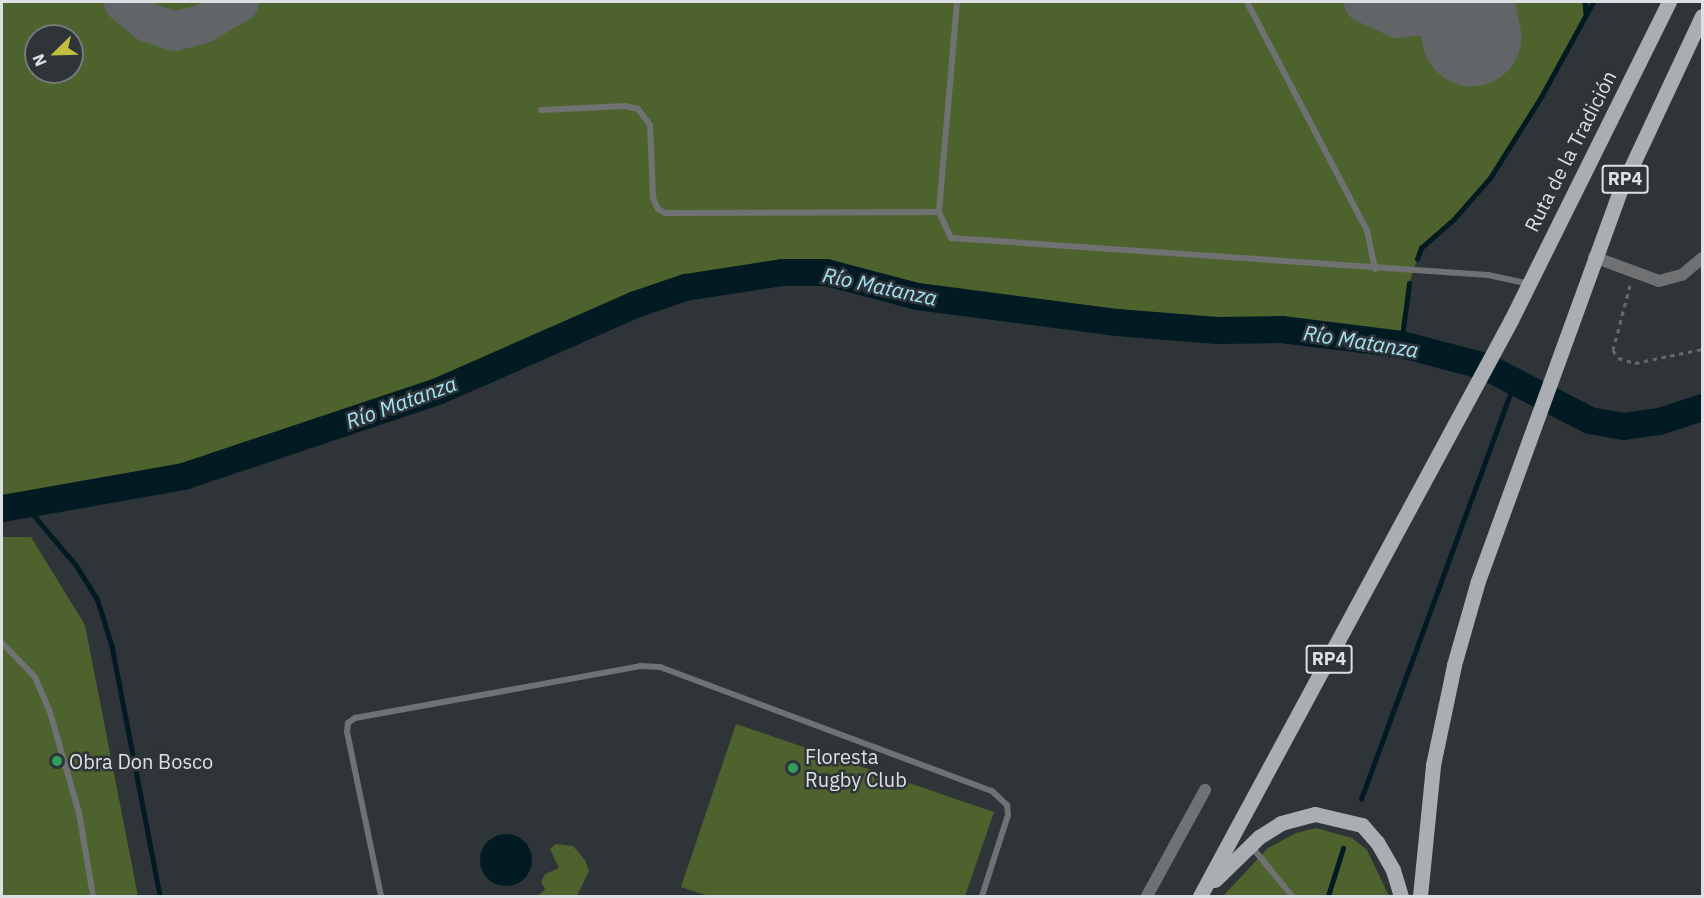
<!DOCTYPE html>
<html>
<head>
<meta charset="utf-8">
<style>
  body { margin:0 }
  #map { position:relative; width:1704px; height:898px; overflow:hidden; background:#2f3438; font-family:"IBM Plex Sans",sans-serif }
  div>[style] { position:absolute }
  .green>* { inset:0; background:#4e622e }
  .water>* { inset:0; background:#021a21 }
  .round { border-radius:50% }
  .stream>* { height:4.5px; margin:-2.25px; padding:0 2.25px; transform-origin:2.25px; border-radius:2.25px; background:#021a21 }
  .river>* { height:27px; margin:-13.5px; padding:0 13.5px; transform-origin:13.5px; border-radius:13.5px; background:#021a21 }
  .taxiway>* { height:39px; margin:-19.5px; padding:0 19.5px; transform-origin:19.5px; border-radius:19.5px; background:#616568 }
  .runway>* { height:99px; margin:-49.5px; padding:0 49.5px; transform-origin:49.5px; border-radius:49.5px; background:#616568 }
  .path>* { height:3px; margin-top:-1.5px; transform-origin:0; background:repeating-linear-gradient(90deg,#666a6d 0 4.5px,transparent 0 9px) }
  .lane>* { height:6px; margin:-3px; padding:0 3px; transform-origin:3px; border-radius:3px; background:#6f7173 }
  .street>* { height:12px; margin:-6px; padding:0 6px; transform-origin:6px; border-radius:6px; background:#6f7173 }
  .primary>* { height:15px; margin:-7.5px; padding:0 7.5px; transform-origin:7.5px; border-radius:7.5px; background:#aaaeb2 }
  .dots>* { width:16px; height:16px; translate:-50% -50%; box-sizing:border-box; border:3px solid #2f3438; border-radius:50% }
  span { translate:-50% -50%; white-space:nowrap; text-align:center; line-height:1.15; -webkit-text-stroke:5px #2f3438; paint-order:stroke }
  .shield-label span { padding:2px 4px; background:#2f3438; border:2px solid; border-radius:4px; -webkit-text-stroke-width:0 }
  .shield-label { font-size:18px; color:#dde0e2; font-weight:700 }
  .street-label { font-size:20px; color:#dde0e2 }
  .poi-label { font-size:20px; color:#dde0e2 }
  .left { translate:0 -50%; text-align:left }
  .water-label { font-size:21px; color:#a3e3f6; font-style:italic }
  .frame { position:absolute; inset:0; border:3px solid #dde0e2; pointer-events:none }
  .north { position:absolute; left:24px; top:24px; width:60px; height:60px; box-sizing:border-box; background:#2f3438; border:2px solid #75797c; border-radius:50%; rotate:247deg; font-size:16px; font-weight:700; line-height:24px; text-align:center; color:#dde0e2 }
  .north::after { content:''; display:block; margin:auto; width:21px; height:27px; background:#c1be40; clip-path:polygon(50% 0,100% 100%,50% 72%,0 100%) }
</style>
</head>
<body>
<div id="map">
  <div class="green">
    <div style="clip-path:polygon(evenodd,2px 2px,1585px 2px,1586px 13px,1541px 97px,1490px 178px,1454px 219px,1421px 248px,1409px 284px,1401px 344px,1281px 329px,1217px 330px,1117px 322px,917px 296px,826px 272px,782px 272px,685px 287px,635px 304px,437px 391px,183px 476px,2px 508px,2px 2px,36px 36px,72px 36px,72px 72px,36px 72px,36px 36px)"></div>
    <div style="clip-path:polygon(2px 537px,31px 537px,85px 625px,138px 896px,2px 896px)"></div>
    <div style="clip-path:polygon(736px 724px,994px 812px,965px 896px,708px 896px,681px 887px)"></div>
    <div style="clip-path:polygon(1316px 828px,1352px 838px,1367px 850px,1389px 896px,1223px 896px,1268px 848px,1296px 833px)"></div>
    <div style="clip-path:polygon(556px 844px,573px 846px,585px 860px,589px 871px,577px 896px,538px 896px,545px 889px,541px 882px,545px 874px,559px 868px,550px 849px)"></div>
  </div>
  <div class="water">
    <div class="round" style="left:480px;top:834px;width:52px;height:52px"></div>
  </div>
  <div class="stream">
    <div style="left:1585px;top:2px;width:11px;rotate:85deg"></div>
    <div style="left:1417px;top:259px;width:12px;rotate:-70deg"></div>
    <div style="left:1421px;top:248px;width:44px;rotate:-41.3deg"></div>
    <div style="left:1454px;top:219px;width:55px;rotate:-48.7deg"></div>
    <div style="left:1490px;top:178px;width:96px;rotate:-57.8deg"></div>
    <div style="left:1541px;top:97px;width:108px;rotate:-61.3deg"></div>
    <div style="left:1401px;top:344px;width:61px;rotate:-82.4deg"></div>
    <div style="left:26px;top:506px;width:77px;rotate:49.7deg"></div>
    <div style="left:76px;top:565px;width:39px;rotate:58deg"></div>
    <div style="left:97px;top:598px;width:50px;rotate:72.6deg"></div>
    <div style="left:112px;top:646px;width:255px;rotate:79.1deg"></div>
    <div style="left:1361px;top:799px;width:446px;rotate:-69.8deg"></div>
    <div style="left:1328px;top:896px;width:50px;rotate:-72.6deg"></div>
  </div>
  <div class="river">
    <div style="left:2px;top:508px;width:184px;rotate:-10deg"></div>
    <div style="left:183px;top:476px;width:268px;rotate:-18.5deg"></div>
    <div style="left:437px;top:391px;width:216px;rotate:-23.7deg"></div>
    <div style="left:635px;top:304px;width:53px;rotate:-18.8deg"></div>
    <div style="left:685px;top:287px;width:98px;rotate:-8.8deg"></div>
    <div style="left:782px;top:272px;width:44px"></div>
    <div style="left:826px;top:272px;width:94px;rotate:14.8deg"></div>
    <div style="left:917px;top:296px;width:202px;rotate:7.4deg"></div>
    <div style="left:1117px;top:322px;width:100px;rotate:4.6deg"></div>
    <div style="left:1217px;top:330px;width:64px;rotate:-0.9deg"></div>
    <div style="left:1281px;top:329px;width:121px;rotate:7.1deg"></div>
    <div style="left:1401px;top:344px;width:87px;rotate:14.7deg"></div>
    <div style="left:1485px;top:366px;width:117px;rotate:27.4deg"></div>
    <div style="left:1589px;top:420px;width:35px;rotate:10deg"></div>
    <div style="left:1623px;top:426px;width:36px;rotate:-8deg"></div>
    <div style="left:1659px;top:421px;width:45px;rotate:-18deg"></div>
  </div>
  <div class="taxiway">
    <div style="left:123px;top:2px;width:31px;rotate:40deg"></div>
    <div style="left:147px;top:22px;width:28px;rotate:18deg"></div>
    <div style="left:174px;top:31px;width:30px;rotate:-15deg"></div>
    <div style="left:203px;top:23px;width:42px;rotate:-30.3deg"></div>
    <div style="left:1363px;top:2px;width:38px;rotate:25deg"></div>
    <div style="left:1398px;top:18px;width:67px;rotate:-6.8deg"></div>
  </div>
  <div class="runway">
    <div style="left:1464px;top:2px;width:35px;rotate:78deg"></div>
  </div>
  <div class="path">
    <div style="left:1630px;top:285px;width:67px;rotate:104.7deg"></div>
    <div style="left:1613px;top:350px;width:9px;rotate:58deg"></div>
    <div style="left:1618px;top:358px;width:18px;rotate:16deg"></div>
    <div style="left:1635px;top:363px;width:68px;rotate:-11.8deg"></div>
  </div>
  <div class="lane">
    <div style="left:957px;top:2px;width:211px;rotate:94.9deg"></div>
    <div style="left:939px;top:212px;width:29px;rotate:65deg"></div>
    <div style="left:951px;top:238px;width:538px;rotate:3.94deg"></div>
    <div style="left:1488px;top:275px;width:40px;rotate:12deg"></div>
    <div style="left:1247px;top:2px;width:259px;rotate:62.3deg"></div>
    <div style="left:1367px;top:231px;width:39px;rotate:78deg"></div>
    <div style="left:541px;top:110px;width:84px;rotate:-2.7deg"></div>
    <div style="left:625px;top:106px;width:13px;rotate:13deg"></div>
    <div style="left:638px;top:109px;width:20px;rotate:53deg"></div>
    <div style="left:650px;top:125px;width:73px;rotate:87.6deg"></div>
    <div style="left:653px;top:198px;width:12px;rotate:66deg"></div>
    <div style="left:658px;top:209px;width:8px;rotate:30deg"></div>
    <div style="left:665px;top:213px;width:274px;rotate:-0.2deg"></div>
    <div style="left:2px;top:643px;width:47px;rotate:45.9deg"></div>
    <div style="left:35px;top:677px;width:38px;rotate:67deg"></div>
    <div style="left:50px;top:712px;width:105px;rotate:74deg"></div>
    <div style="left:79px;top:813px;width:84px;rotate:80.4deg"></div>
    <div style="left:1251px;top:846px;width:65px;rotate:50.6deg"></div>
    <div style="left:381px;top:896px;width:167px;rotate:-101.7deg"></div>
    <div style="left:347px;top:732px;width:9px;rotate:-84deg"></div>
    <div style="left:348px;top:723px;width:9px;rotate:-36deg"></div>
    <div style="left:355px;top:718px;width:290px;rotate:-10.3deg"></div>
    <div style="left:640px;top:666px;width:20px;rotate:3deg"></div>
    <div style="left:660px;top:667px;width:354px;rotate:20.5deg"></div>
    <div style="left:992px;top:791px;width:21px;rotate:43deg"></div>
    <div style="left:1007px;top:805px;width:10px;rotate:84deg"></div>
    <div style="left:1008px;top:815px;width:85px;rotate:107.8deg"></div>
  </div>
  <div class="street">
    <div style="left:1594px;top:257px;width:69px;rotate:20.3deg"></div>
    <div style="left:1659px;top:281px;width:24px;rotate:-15deg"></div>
    <div style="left:1682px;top:275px;width:26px;rotate:-40deg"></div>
    <div style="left:1147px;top:896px;width:121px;rotate:-61.3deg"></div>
  </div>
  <div class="primary">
    <div style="left:1215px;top:880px;width:62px;rotate:-44.3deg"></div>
    <div style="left:1259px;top:837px;width:26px;rotate:-32deg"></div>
    <div style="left:1281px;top:823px;width:35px;rotate:-15deg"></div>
    <div style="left:1315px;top:814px;width:48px;rotate:13.2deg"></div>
    <div style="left:1362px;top:825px;width:23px;rotate:49deg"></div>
    <div style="left:1377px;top:842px;width:32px;rotate:60deg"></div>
    <div style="left:1393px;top:870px;width:27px;rotate:73deg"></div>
    <div style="left:1200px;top:896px;width:655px;rotate:-61.63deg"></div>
    <div style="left:1511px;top:320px;width:355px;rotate:-63.6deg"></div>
    <div style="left:1420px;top:896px;width:132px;rotate:-84.3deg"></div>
    <div style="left:1433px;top:765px;width:102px;rotate:-78.1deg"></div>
    <div style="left:1454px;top:665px;width:87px;rotate:-74.1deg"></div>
    <div style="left:1478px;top:581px;width:417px;rotate:-70deg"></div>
    <div style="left:1621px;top:189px;width:191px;rotate:-64.9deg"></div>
  </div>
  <div class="dots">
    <div style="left:57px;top:761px;background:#2e9e5b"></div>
    <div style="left:793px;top:768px;background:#2e9e5b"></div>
  </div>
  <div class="shield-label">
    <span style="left:1625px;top:179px">RP4</span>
    <span style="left:1329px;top:659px">RP4</span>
  </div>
  <div class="street-label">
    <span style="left:1570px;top:151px;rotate:-63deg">Ruta de la Tradición</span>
  </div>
  <div class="poi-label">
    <span class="left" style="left:805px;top:768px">Floresta<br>Rugby Club</span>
    <span class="left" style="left:69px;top:761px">Obra Don Bosco</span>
  </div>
  <div class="water-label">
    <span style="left:880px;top:286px;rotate:12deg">Río Matanza</span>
    <span style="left:1361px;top:341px;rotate:9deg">Río Matanza</span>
    <span style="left:401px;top:402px;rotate:-20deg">Río Matanza</span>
  </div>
  <div class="frame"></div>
  <div class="north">N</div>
</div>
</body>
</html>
